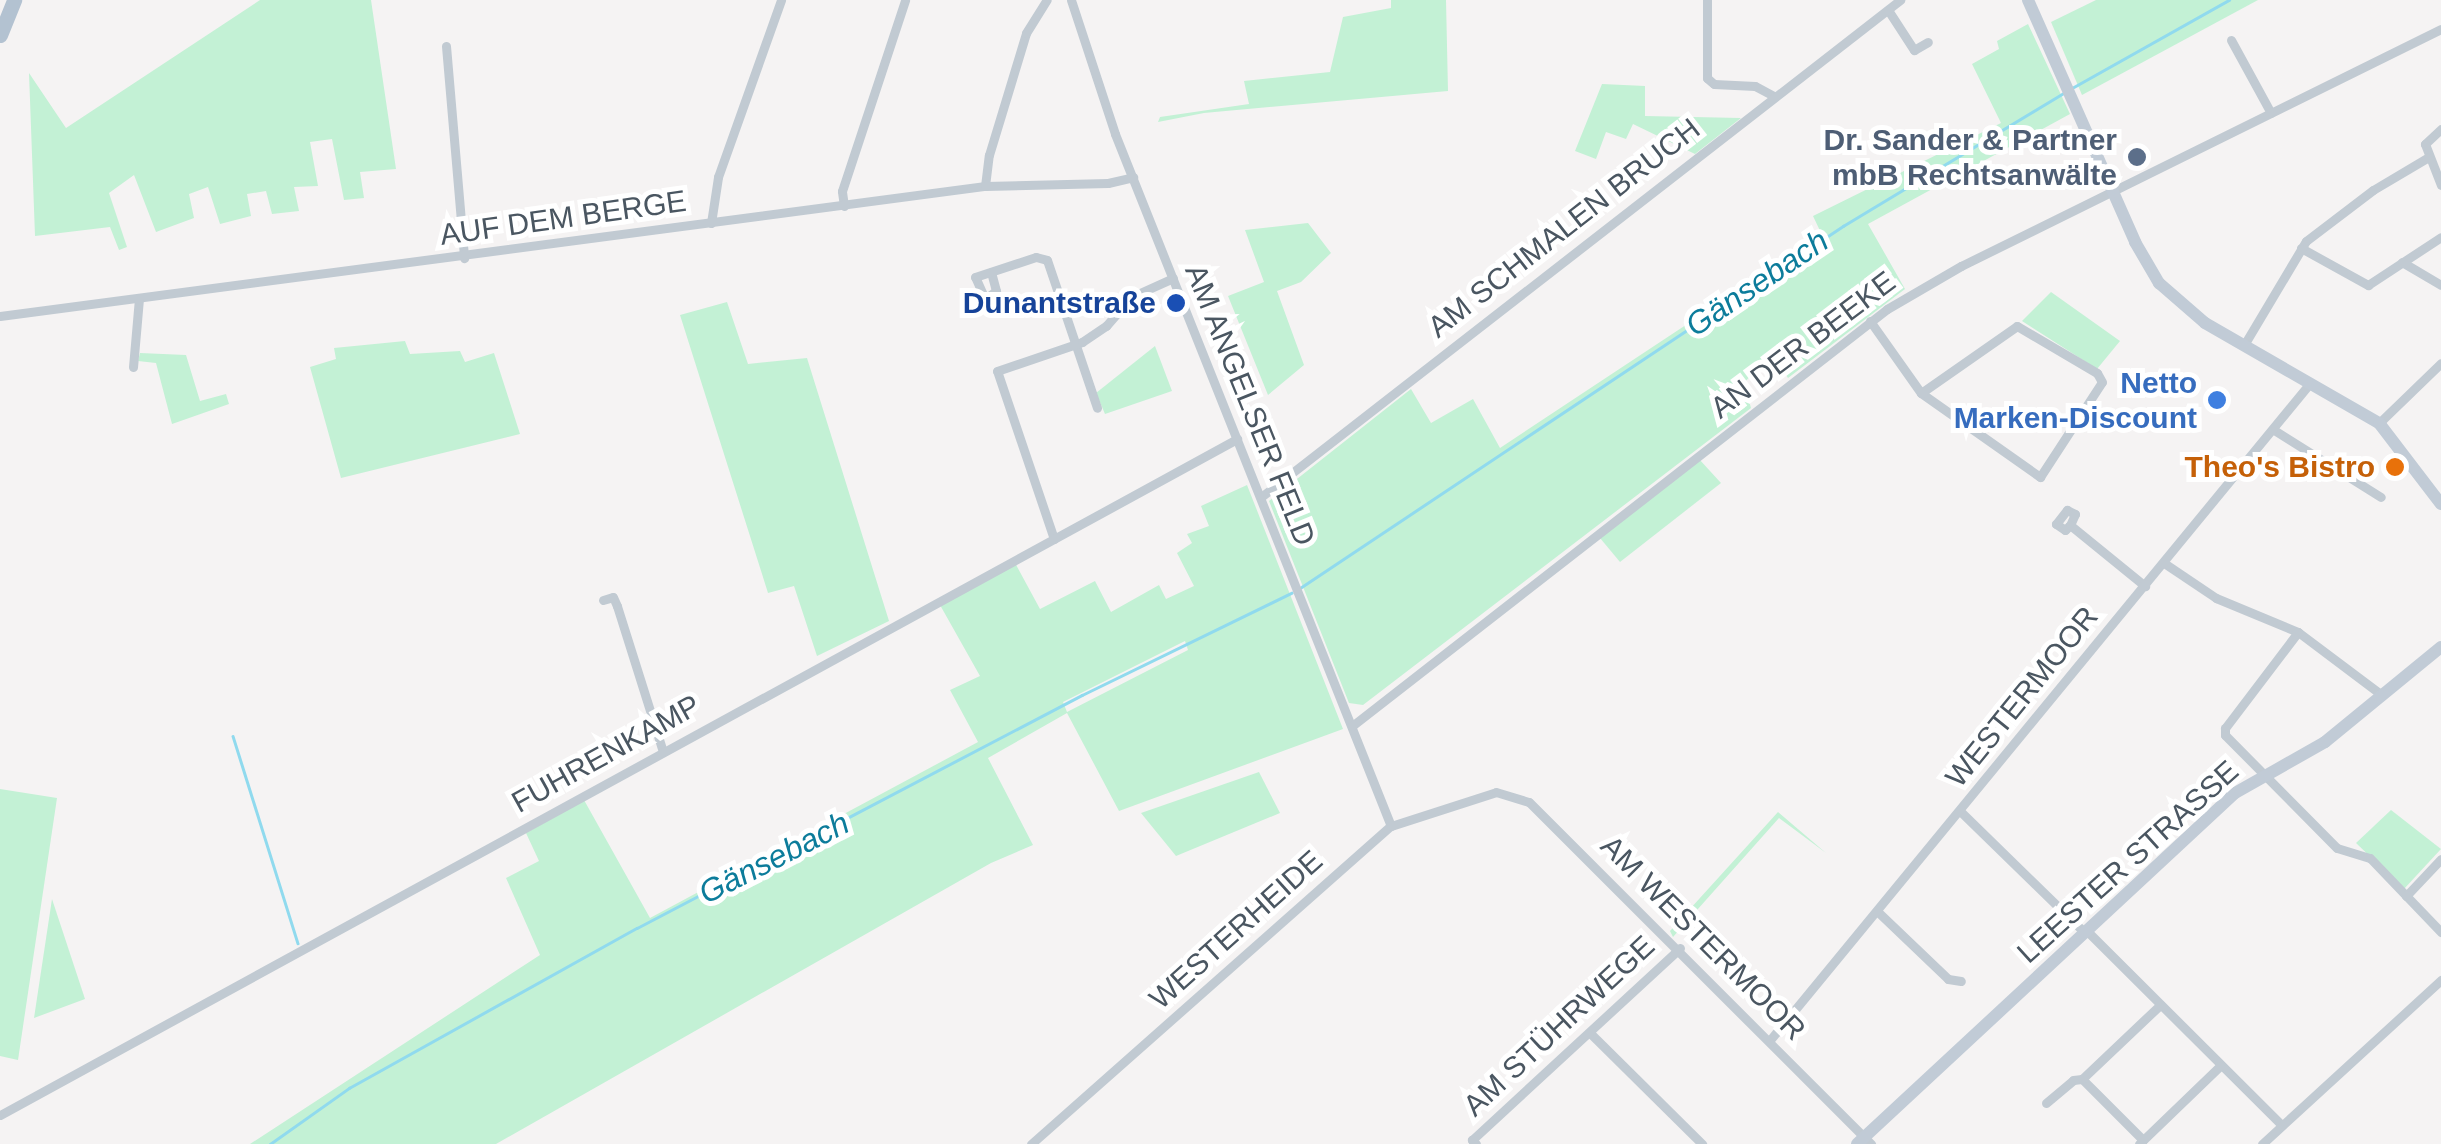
<!DOCTYPE html>
<html>
<head>
<meta charset="utf-8">
<style>
  body { margin:0 }
  #map { position:relative; width:2441px; height:1144px; overflow:hidden; background:#f5f3f3; font-family:Arial,sans-serif }
  div>[style] { position:absolute }
  .green>* { inset:0; background:#c3f1d5 }
  .stream>* { height:2.5px; margin:-1.25px; padding:0 1.25px; transform-origin:1.25px; border-radius:1.25px; background:#90daee }
  .street>* { height:9px; margin:-4.5px; padding:0 4.5px; transform-origin:4.5px; border-radius:4.5px; background:#c1cad2 }
  .secondary>* { height:12px; margin:-6px; padding:0 6px; transform-origin:6px; border-radius:6px; background:#c1cbd6 }
  .primary>* { height:15px; margin:-7.5px; padding:0 7.5px; transform-origin:7.5px; border-radius:7.5px; background:#b3c2d1 }
  .dots>* { width:28px; height:28px; translate:-50% -50%; box-sizing:border-box; border:5px solid #fff; border-radius:50% }
  span { translate:-50% -50%; white-space:nowrap; text-align:center; line-height:1.15; -webkit-text-stroke:10px #fff; paint-order:stroke }
  .service-label { font-size:30px; color:#4e5e75; font-weight:700 }
  .right { translate:-100% -50%; text-align:right }
  .street-label { font-size:30px; color:#4a5661 }
  .transit-label { font-size:30px; color:#164399; font-weight:700 }
  .shop-label { font-size:30px; color:#366cbe; font-weight:700 }
  .food-label { font-size:30px; color:#c56008; font-weight:700 }
  .water-label { font-size:32px; color:#0c7c9b; font-style:italic }
</style>
</head>
<body>
<div id="map">
  <div class="green">
    <div style="clip-path:polygon(260px 0,371px 0,396px 169px,360px 172px,364px 198px,344px 200px,332px 139px,310px 142px,318px 186px,294px 187px,299px 211px,272px 214px,266px 191px,247px 194px,251px 216px,220px 224px,208px 187px,189px 194px,194px 218px,156px 232px,134px 175px,109px 193px,127px 247px,119px 250px,110px 227px,35px 236px,29px 73px,66px 128px)"></div>
    <div style="clip-path:polygon(1391px 0,1446px 0,1448px 91px,1204px 113px,1158px 122px,1160px 117px,1249px 104px,1244px 81px,1330px 72px,1343px 17px,1391px 8px)"></div>
    <div style="clip-path:polygon(2096px 0,2258px 0,2082px 95px,2051px 22px)"></div>
    <div style="clip-path:polygon(2028px 24px,2070px 114px,1868px 224px,1905px 289px,1788px 378px,1771px 353px,1744px 383px,1751px 408px,1363px 705px,1349px 703px,1269px 501px,1411px 389px,1431px 423px,1473px 399px,1500px 448px,1822px 235px,1813px 216px,2001px 123px,1972px 64px,1999px 49px,1997px 41px)"></div>
    <div style="clip-path:polygon(1602px 84px,1645px 86px,1645px 116px,1741px 118px,1695px 154px,1633px 124px,1626px 139px,1606px 132px,1596px 159px,1575px 151px)"></div>
    <div style="clip-path:polygon(1308px 223px,1331px 253px,1301px 282px,1277px 291px,1304px 365px,1268px 395px,1228px 296px,1264px 282px,1245px 230px)"></div>
    <div style="clip-path:polygon(2051px 292px,2120px 341px,2097px 369px,2022px 321px)"></div>
    <div style="clip-path:polygon(727px 302px,748px 364px,807px 358px,889px 621px,817px 656px,794px 586px,768px 593px,680px 315px)"></div>
    <div style="clip-path:polygon(405px 341px,410px 354px,460px 351px,465px 362px,494px 353px,520px 434px,341px 478px,310px 367px,336px 359px,334px 348px)"></div>
    <div style="clip-path:polygon(1155px 346px,1172px 391px,1105px 414px,1096px 393px)"></div>
    <div style="clip-path:polygon(140px 353px,186px 355px,200px 401px,226px 394px,229px 404px,172px 424px,156px 363px,138px 361px)"></div>
    <div style="clip-path:polygon(1699px 459px,1721px 483px,1620px 562px,1600px 538px)"></div>
    <div style="clip-path:polygon(evenodd,1247px 485px,1343px 729px,1119px 811px,1067px 713px,988px 758px,1033px 845px,991px 863px,496px 1144px,250px 1144px,540px 955px,506px 878px,539px 861px,526px 833px,584px 800px,650px 918px,978px 742px,950px 690px,980px 676px,940px 605px,1015px 563px,1040px 609px,1095px 581px,1111px 612px,1159px 585px,1166px 599px,1194px 586px,1177px 553px,1192px 543px,1187px 534px,1209px 526px,1201px 506px,1247px 485px,1185px 641px,1188px 650px,1067px 712px,1063px 702px,1185px 641px)"></div>
    <div style="clip-path:polygon(1259px 772px,1280px 813px,1176px 856px,1141px 813px)"></div>
    <div style="clip-path:polygon(0 789px,57px 798px,18px 1060px,0 1056px)"></div>
    <div style="clip-path:polygon(2391px 810px,2441px 849px,2404px 889px,2356px 843px)"></div>
    <div style="clip-path:polygon(1778px 812px,1826px 853px,1779px 818px,1673px 937px,1670px 931px)"></div>
    <div style="clip-path:polygon(52px 899px,85px 999px,34px 1018px)"></div>
  </div>
  <div class="stream">
    <div style="left:2072px;top:88px;width:180px;rotate:-29.3deg"></div>
    <div style="left:1300px;top:588px;width:653px;rotate:-33.69deg"></div>
    <div style="left:1843px;top:226px;width:259px;rotate:-31.1deg"></div>
    <div style="left:233px;top:736px;width:217px;rotate:72.6deg"></div>
    <div style="left:270px;top:1144px;width:97px;rotate:-35.3deg"></div>
    <div style="left:349px;top:1088px;width:329px;rotate:-29.1deg"></div>
    <div style="left:637px;top:928px;width:502px;rotate:-27.64deg"></div>
    <div style="left:1082px;top:695px;width:233px;rotate:-26deg"></div>
  </div>
  <div class="street">
    <div style="left:1071px;top:0;width:141px;rotate:71.8deg"></div>
    <div style="left:1115px;top:134px;width:745px;rotate:68.26deg"></div>
    <div style="left:1707px;top:0;width:78px;rotate:90deg"></div>
    <div style="left:1707px;top:78px;width:9px;rotate:41deg"></div>
    <div style="left:1714px;top:84px;width:41px;rotate:2.8deg"></div>
    <div style="left:1755px;top:86px;width:21px;rotate:28deg"></div>
    <div style="left:1888px;top:10px;width:48px;rotate:57deg"></div>
    <div style="left:1914px;top:50px;width:16px;rotate:-30deg"></div>
    <div style="left:2231px;top:40px;width:83px;rotate:61.3deg"></div>
    <div style="left:446px;top:46px;width:213px;rotate:85.1deg"></div>
    <div style="left:2441px;top:129px;width:22px;rotate:137deg"></div>
    <div style="left:2425px;top:144px;width:44px;rotate:68.7deg"></div>
    <div style="left:985px;top:186px;width:31px;rotate:-83deg"></div>
    <div style="left:989px;top:155px;width:127px;rotate:-73.1deg"></div>
    <div style="left:1026px;top:33px;width:39px;rotate:-58deg"></div>
    <div style="left:844px;top:206px;width:15px;rotate:-98deg"></div>
    <div style="left:842px;top:191px;width:201px;rotate:-71.7deg"></div>
    <div style="left:711px;top:223px;width:47px;rotate:-81.3deg"></div>
    <div style="left:718px;top:177px;width:188px;rotate:-70.4deg"></div>
    <div style="left:2301px;top:248px;width:77px;rotate:28.9deg"></div>
    <div style="left:2368px;top:285px;width:87px;rotate:-33.3deg"></div>
    <div style="left:2402px;top:262px;width:45px;rotate:30.5deg"></div>
    <div style="left:991px;top:272px;width:20px;rotate:75deg"></div>
    <div style="left:996px;top:291px;width:14px;rotate:144deg"></div>
    <div style="left:985px;top:299px;width:24px;rotate:-114deg"></div>
    <div style="left:975px;top:277px;width:64px;rotate:-18.2deg"></div>
    <div style="left:1036px;top:257px;width:11px;rotate:15deg"></div>
    <div style="left:1047px;top:260px;width:156px;rotate:71.3deg"></div>
    <div style="left:0;top:316px;width:994px;rotate:-7.52deg"></div>
    <div style="left:985px;top:186px;width:123px;rotate:-1.4deg"></div>
    <div style="left:1108px;top:183px;width:26px;rotate:-13deg"></div>
    <div style="left:1870px;top:321px;width:88px;rotate:54.7deg"></div>
    <div style="left:1921px;top:393px;width:146px;rotate:35.2deg"></div>
    <div style="left:2040px;top:477px;width:113px;rotate:-56.9deg"></div>
    <div style="left:2102px;top:382px;width:10px;rotate:-119deg"></div>
    <div style="left:2097px;top:373px;width:93px;rotate:-149.6deg"></div>
    <div style="left:2017px;top:326px;width:117px;rotate:145.1deg"></div>
    <div style="left:2244px;top:345px;width:121px;rotate:-59.2deg"></div>
    <div style="left:2306px;top:241px;width:84px;rotate:-37.3deg"></div>
    <div style="left:2373px;top:190px;width:63px;rotate:-30.7deg"></div>
    <div style="left:133px;top:367px;width:69px;rotate:-85deg"></div>
    <div style="left:2379px;top:423px;width:86px;rotate:-44.1deg"></div>
    <div style="left:2274px;top:430px;width:126px;rotate:32.1deg"></div>
    <div style="left:1261px;top:497px;width:810px;rotate:-37.87deg"></div>
    <div style="left:2070px;top:525px;width:7px;rotate:135deg"></div>
    <div style="left:2065px;top:530px;width:11px;rotate:-146deg"></div>
    <div style="left:2056px;top:524px;width:18px;rotate:-52deg"></div>
    <div style="left:2067px;top:510px;width:9px;rotate:27deg"></div>
    <div style="left:2075px;top:514px;width:12px;rotate:114deg"></div>
    <div style="left:2070px;top:525px;width:97px;rotate:39.1deg"></div>
    <div style="left:1054px;top:539px;width:177px;rotate:-108.7deg"></div>
    <div style="left:997px;top:371px;width:90px;rotate:-18.8deg"></div>
    <div style="left:1082px;top:342px;width:29px;rotate:-34deg"></div>
    <div style="left:1106px;top:326px;width:38px;rotate:-49deg"></div>
    <div style="left:1131px;top:297px;width:46px;rotate:-24.3deg"></div>
    <div style="left:2164px;top:563px;width:63px;rotate:33.9deg"></div>
    <div style="left:2216px;top:598px;width:89px;rotate:22.5deg"></div>
    <div style="left:2298px;top:632px;width:105px;rotate:36.9deg"></div>
    <div style="left:603px;top:600px;width:10px;rotate:-17deg"></div>
    <div style="left:613px;top:597px;width:10px;rotate:66deg"></div>
    <div style="left:617px;top:606px;width:153px;rotate:72.5deg"></div>
    <div style="left:2298px;top:632px;width:121px;rotate:127.2deg"></div>
    <div style="left:2225px;top:728px;width:7px;rotate:90deg"></div>
    <div style="left:2225px;top:735px;width:159px;rotate:45.3deg"></div>
    <div style="left:2337px;top:848px;width:34px;rotate:17deg"></div>
    <div style="left:2370px;top:858px;width:103px;rotate:46.2deg"></div>
    <div style="left:1352px;top:726px;width:678px;rotate:-37.93deg"></div>
    <div style="left:1887px;top:309px;width:86px;rotate:-30.2deg"></div>
    <div style="left:1961px;top:266px;width:535px;rotate:-26.28deg"></div>
    <div style="left:1961px;top:812px;width:173px;rotate:44.3deg"></div>
    <div style="left:2406px;top:896px;width:51px;rotate:-46.6deg"></div>
    <div style="left:1878px;top:912px;width:97px;rotate:43.7deg"></div>
    <div style="left:1948px;top:979px;width:13px;rotate:9deg"></div>
    <div style="left:2087px;top:931px;width:275px;rotate:44.9deg"></div>
    <div style="left:1590px;top:1033px;width:158px;rotate:44.7deg"></div>
    <div style="left:1770px;top:1040px;width:850px;rotate:-50.58deg"></div>
    <div style="left:2046px;top:1103px;width:35px;rotate:-40deg"></div>
    <div style="left:2073px;top:1080px;width:9px;rotate:-6deg"></div>
    <div style="left:0;top:1115px;width:1410px;rotate:-28.66deg"></div>
    <div style="left:2143px;top:1140px;width:86px;rotate:-135deg"></div>
    <div style="left:2082px;top:1079px;width:108px;rotate:-43.5deg"></div>
    <div style="left:1031px;top:1144px;width:480px;rotate:-41.5deg"></div>
    <div style="left:1391px;top:826px;width:110px;rotate:-17.9deg"></div>
    <div style="left:1496px;top:792px;width:34px;rotate:17deg"></div>
    <div style="left:1529px;top:802px;width:484px;rotate:45deg"></div>
    <div style="left:1476px;top:1144px;width:6px;rotate:-135deg"></div>
    <div style="left:1472px;top:1140px;width:283px;rotate:-42.7deg"></div>
    <div style="left:2139px;top:1144px;width:112px;rotate:-43.9deg"></div>
    <div style="left:2262px;top:1144px;width:243px;rotate:-42.5deg"></div>
  </div>
  <div class="secondary">
    <div style="left:2028px;top:0;width:265px;rotate:66.1deg"></div>
    <div style="left:2135px;top:242px;width:48px;rotate:59.7deg"></div>
    <div style="left:2159px;top:283px;width:61px;rotate:41deg"></div>
    <div style="left:2205px;top:323px;width:201px;rotate:29.9deg"></div>
    <div style="left:2379px;top:423px;width:102px;rotate:52.6deg"></div>
    <div style="left:1857px;top:1144px;width:516px;rotate:-42.88deg"></div>
    <div style="left:2235px;top:793px;width:103px;rotate:-29.5deg"></div>
    <div style="left:2325px;top:742px;width:150px;rotate:-39.3deg"></div>
  </div>
  <div class="primary">
    <div style="left:0;top:35px;width:38px;rotate:-68deg"></div>
  </div>
  <div class="dots">
    <div style="left:2137px;top:157px;background:#5c6f8a"></div>
    <div style="left:1176px;top:303px;background:#1a4fb4"></div>
    <div style="left:2217px;top:400px;background:#3f7fe0"></div>
    <div style="left:2395px;top:467px;background:#e8710a"></div>
  </div>
  <div class="service-label">
    <span class="right" style="left:2117px;top:157px">Dr. Sander &amp; Partner<br>mbB Rechtsanwälte</span>
  </div>
  <div class="street-label">
    <span style="left:563px;top:218px;rotate:-8deg">AUF DEM BERGE</span>
    <span style="left:1564px;top:228px;rotate:-38deg">AM SCHMALEN BRUCH</span>
    <span style="left:1803px;top:345px;rotate:-37deg">AN DER BEEKE</span>
    <span style="left:1250px;top:405px;rotate:68deg">AM ANGELSER FELD</span>
    <span style="left:2022px;top:697px;rotate:-51deg">WESTERMOOR</span>
    <span style="left:606px;top:754px;rotate:-29deg">FUHRENKAMP</span>
    <span style="left:2128px;top:862px;rotate:-42deg">LEESTER STRASSE</span>
    <span style="left:1236px;top:930px;rotate:-42deg">WESTERHEIDE</span>
    <span style="left:1703px;top:938px;rotate:45deg">AM WESTERMOOR</span>
    <span style="left:1559px;top:1026px;rotate:-43deg">AM STÜHRWEGE</span>
  </div>
  <div class="transit-label">
    <span class="right" style="left:1156px;top:303px">Dunantstraße</span>
  </div>
  <div class="shop-label">
    <span class="right" style="left:2197px;top:400px">Netto<br>Marken-Discount</span>
  </div>
  <div class="food-label">
    <span class="right" style="left:2375px;top:467px">Theo's Bistro</span>
  </div>
  <div class="water-label">
    <span style="left:1757px;top:283px;rotate:-34deg">Gänsebach</span>
    <span style="left:774px;top:858px;rotate:-27deg">Gänsebach</span>
  </div>
</div>
</body>
</html>
